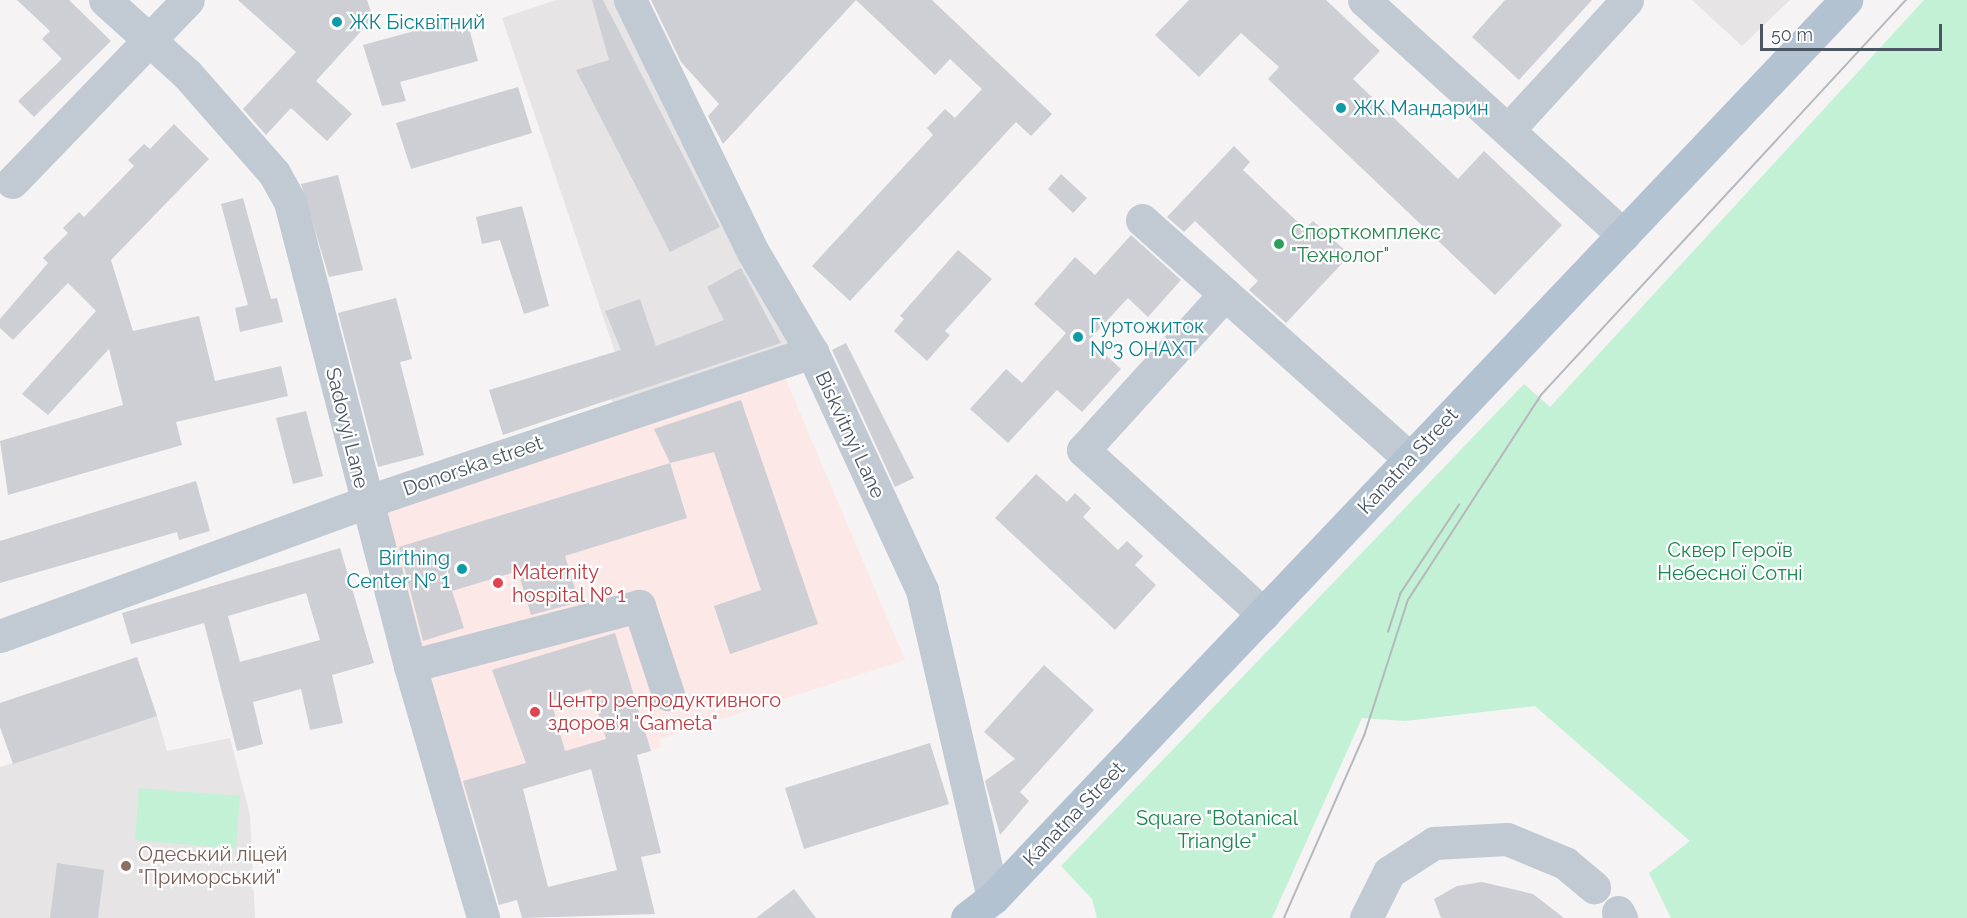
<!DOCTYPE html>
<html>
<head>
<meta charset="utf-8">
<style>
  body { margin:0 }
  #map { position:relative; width:1967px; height:918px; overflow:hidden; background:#f5f3f3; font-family:Raleway,sans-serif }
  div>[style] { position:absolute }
  .education>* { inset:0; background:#e6e4e5 }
  .medical>* { inset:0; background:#fce8e6 }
  .green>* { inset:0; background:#c3f1d5 }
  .building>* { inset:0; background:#cdcfd5 }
  .minor>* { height:33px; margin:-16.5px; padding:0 16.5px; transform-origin:16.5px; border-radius:16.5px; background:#c1cad2 }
  .major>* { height:33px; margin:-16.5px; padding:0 16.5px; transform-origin:16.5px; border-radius:16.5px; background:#b3c2d1 }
  .tram>* { height:1.5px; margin:-0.75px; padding:0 0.75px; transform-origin:0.75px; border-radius:0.75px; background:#b5b8bd }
  .dots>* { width:16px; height:16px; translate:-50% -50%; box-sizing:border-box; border:3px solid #fff; border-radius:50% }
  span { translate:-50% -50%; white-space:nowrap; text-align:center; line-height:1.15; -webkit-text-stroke:4.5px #fff; paint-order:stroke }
  .culture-label { font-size:20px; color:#0d838f }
  .left { translate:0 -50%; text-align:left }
  .right { translate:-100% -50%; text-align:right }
  .leisure-label { font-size:20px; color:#27864d }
  .street-label { font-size:20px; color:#4a5661 }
  .park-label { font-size:20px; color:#17864f }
  .health-label { font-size:20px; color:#be3a42 }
  .education-label { font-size:20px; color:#785e54 }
  .scale { position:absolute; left:1760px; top:24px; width:182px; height:27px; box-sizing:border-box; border:3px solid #4a5661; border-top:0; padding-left:8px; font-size:18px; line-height:21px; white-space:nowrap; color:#4a5661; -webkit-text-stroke:4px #fff; paint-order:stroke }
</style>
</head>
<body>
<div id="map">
  <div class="education">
    <div style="clip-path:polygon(556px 0,627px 0,809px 351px,616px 414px,597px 357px,615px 352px,502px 18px)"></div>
    <div style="clip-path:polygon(1692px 0,1790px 0,1742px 46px)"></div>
    <div style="clip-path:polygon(157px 716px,167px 751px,230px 738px,250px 815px,255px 918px,0 918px,0 767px)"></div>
  </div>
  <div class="medical">
    <div style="clip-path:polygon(783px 373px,905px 660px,659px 739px,661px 747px,450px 811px,368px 519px)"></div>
  </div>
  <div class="green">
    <div style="clip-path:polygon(1924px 0,1967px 0,1967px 918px,1671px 918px,1649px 873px,1690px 841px,1535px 706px,1405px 721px,1362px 718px,1272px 918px,1097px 918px,1092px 899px,1061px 866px,1524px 384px,1550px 407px)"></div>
    <div style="clip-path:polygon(139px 788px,240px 796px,236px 849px,135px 840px)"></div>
  </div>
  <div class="building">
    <div style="clip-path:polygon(17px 0,69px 0,111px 41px,34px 117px,18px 101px,62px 59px,42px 39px,50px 31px)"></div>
    <div style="clip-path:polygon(238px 0,367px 0,373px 18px,316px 81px,352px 114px,327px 141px,291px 108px,266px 135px,243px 109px,296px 52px)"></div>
    <div style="clip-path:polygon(592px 0,603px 0,720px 227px,670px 252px,576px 70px,609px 60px)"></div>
    <div style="clip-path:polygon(651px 0,856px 0,723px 144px,708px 116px,719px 104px,681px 62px)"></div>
    <div style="clip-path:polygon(856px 0,932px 0,1052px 114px,1031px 136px,1016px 122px,850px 301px,812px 266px,933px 135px,927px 128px,945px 109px,955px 118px,982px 89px,950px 59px,935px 75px)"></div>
    <div style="clip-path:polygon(1189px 0,1326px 0,1380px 51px,1353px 79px,1458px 179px,1484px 151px,1562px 225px,1495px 295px,1268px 79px,1279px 67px,1241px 33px,1199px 77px,1155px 35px)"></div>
    <div style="clip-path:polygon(1505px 0,1592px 0,1519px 80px,1472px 37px)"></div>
    <div style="clip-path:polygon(466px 17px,478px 61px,400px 82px,406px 101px,382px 106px,363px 45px)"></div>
    <div style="clip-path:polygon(518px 87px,532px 133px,411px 169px,396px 123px)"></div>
    <div style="clip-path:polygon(174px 124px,209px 159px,111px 260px,133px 331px,199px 316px,215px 381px,281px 366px,288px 396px,176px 422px,182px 445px,8px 495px,0 441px,123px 405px,109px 349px,48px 415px,22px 394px,96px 311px,68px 283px,13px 340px,0 328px,0 319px,48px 263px,43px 258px,68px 233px,63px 228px,79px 212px,84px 217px,134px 166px,128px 160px,144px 144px,150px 149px)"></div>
    <div style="clip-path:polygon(1234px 146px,1250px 162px,1243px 170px,1305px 229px,1313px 221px,1350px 255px,1286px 323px,1249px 290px,1258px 281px,1195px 221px,1184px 232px,1167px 217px)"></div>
    <div style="clip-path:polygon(1061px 174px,1087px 198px,1073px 213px,1048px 189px)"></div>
    <div style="clip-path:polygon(338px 175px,363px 270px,329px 277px,301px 184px)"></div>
    <div style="clip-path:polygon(243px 198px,271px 299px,277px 298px,283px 322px,240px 332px,235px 308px,248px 305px,221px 204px)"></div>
    <div style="clip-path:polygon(522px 206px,549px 306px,524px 314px,500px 240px,482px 244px,476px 217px)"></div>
    <div style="clip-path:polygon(1131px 235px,1181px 280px,1148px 317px,1128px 298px,1089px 340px,1121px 369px,1082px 412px,1057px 390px,1008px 443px,970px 409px,1006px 369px,1022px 383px,1066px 333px,1034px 304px,1075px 257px,1095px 275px)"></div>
    <div style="clip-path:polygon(958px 250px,992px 279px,945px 331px,950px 335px,927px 361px,894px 331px,904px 319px,900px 316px)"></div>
    <div style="clip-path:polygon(741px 268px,781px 343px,503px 435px,489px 390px,621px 350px,605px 311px,640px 299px,656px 346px,724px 320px,707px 287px)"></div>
    <div style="clip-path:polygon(396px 298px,412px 359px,400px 362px,424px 455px,378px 467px,338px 313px)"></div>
    <div style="clip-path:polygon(846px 343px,914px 478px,895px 487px,832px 350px)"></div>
    <div style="clip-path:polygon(741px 400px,818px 624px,730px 654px,714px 606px,761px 590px,714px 452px,670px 463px,654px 429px)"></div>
    <div style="clip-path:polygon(306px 411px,323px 476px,293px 484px,276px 418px)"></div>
    <div style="clip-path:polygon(670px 463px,687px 518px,565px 556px,579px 602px,531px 615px,518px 571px,452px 591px,464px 628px,423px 641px,399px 547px)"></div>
    <div style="clip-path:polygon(1036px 474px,1067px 502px,1075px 493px,1091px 508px,1083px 517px,1118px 550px,1127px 541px,1143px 556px,1135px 565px,1156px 585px,1115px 630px,995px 518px)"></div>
    <div style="clip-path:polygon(196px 481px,210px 531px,179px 540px,177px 532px,0 583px,0 541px)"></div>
    <div style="clip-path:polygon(evenodd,340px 548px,374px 663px,332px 675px,343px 723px,310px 730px,301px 689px,253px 702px,263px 744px,237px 751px,204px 623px,131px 644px,122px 613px,340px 548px,306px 593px,320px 640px,240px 662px,228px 616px,306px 593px)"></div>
    <div style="clip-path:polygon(evenodd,615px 633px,651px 751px,637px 755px,661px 853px,641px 857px,655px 914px,522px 918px,517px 900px,499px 905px,463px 781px,526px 763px,492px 670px,615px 633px,591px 689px,606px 739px,565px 751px,551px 701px,591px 689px,615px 633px,591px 769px,617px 870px,548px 887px,523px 789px,591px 769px)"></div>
    <div style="clip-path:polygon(137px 657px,157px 716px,13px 764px,0 727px,0 703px)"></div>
    <div style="clip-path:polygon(1044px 665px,1094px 710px,1020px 792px,1029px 801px,1000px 835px,985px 781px,1015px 759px,984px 732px)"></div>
    <div style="clip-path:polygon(930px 743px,949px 804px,804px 849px,785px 788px)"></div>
    <div style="clip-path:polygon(57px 863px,104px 870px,98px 918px,50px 918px)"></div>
    <div style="clip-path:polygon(1482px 882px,1533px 894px,1564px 918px,1441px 918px,1434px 899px,1457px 886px)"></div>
    <div style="clip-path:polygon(794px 889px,816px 918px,756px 918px)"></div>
  </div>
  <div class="minor">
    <div style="left:105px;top:0;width:110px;rotate:42.1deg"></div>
    <div style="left:187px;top:74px;width:132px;rotate:48.7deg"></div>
    <div style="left:274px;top:173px;width:33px;rotate:61deg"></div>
    <div style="left:290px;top:202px;width:479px;rotate:75.5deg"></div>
    <div style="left:410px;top:666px;width:262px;rotate:73.8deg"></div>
    <div style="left:630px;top:0;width:280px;rotate:64deg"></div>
    <div style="left:753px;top:252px;width:116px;rotate:59.5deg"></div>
    <div style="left:812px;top:352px;width:262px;rotate:65.2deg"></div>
    <div style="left:922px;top:590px;width:316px;rotate:77deg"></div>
    <div style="left:1364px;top:0;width:350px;rotate:42.2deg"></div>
    <div style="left:1508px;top:130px;width:176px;rotate:-47.5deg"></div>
    <div style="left:12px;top:182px;width:253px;rotate:-46deg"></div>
    <div style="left:1142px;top:220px;width:359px;rotate:41.7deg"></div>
    <div style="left:1225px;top:294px;width:211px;rotate:132.3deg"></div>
    <div style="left:1083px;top:450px;width:244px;rotate:42.3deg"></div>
    <div style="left:0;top:636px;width:390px;rotate:-20.1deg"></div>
    <div style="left:366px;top:502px;width:471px;rotate:-18.6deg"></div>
    <div style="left:410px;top:666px;width:237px;rotate:-14.7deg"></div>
    <div style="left:639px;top:606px;width:93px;rotate:71.8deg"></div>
    <div style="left:1618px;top:912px;width:7px;rotate:63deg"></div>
    <div style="left:1366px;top:918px;width:51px;rotate:-63.4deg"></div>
    <div style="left:1389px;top:872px;width:54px;rotate:-32.8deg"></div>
    <div style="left:1434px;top:843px;width:73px;rotate:-3.1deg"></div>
    <div style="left:1507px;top:839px;width:63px;rotate:22.5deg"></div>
    <div style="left:1565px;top:863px;width:38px;rotate:40deg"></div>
  </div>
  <div class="major">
    <div style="left:967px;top:918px;width:33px;rotate:-38deg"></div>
    <div style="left:993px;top:898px;width:1239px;rotate:-46.47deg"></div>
  </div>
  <div class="tram">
    <div style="left:1388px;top:632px;width:40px;rotate:-72deg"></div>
    <div style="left:1400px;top:594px;width:107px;rotate:-56.5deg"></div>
    <div style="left:1284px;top:918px;width:199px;rotate:-66.3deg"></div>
    <div style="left:1364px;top:736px;width:143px;rotate:-72.1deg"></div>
    <div style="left:1408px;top:600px;width:244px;rotate:-57deg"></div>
    <div style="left:1541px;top:395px;width:538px;rotate:-47.26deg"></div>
  </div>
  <div class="dots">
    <div style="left:337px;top:22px;background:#0f9aa8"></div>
    <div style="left:1341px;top:108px;background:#0f9aa8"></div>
    <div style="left:1279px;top:244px;background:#2e9e5b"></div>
    <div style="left:1078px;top:337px;background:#0f9aa8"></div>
    <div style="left:462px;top:569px;background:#0f9aa8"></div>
    <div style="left:498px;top:583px;background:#e0444e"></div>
    <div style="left:535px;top:712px;background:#e0444e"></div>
    <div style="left:126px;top:866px;background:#8d6e63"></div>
  </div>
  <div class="culture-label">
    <span class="left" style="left:349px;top:22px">ЖК Бісквітний</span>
    <span class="left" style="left:1353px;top:108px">ЖК Мандарин</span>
    <span class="left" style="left:1090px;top:338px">Гуртожиток<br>№3 ОНАХТ</span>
    <span class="right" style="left:450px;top:570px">Birthing<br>Center № 1</span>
  </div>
  <div class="leisure-label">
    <span class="left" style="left:1291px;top:244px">Спорткомплекс<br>"Технолог"</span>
  </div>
  <div class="street-label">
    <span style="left:347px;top:428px;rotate:76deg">Sadovyi Lane</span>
    <span style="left:850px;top:435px;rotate:65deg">Biskvitnyi Lane</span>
    <span style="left:1408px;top:461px;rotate:-47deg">Kanatna Street</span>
    <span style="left:473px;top:466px;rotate:-19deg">Donorska street</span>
    <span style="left:1074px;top:814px;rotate:-46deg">Kanatna Street</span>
  </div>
  <div class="park-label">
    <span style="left:1730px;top:562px">Сквер Героїв<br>Небесної Сотні</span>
    <span style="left:1217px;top:830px">Square "Botanical<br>Triangle"</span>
  </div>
  <div class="health-label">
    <span class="left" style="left:512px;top:584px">Maternity<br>hospital № 1</span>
    <span class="left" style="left:548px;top:712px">Центр репродуктивного<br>здоров'я "Gameta"</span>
  </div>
  <div class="education-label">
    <span class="left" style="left:138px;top:866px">Одеський ліцей<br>"Приморський"</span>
  </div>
  <div class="scale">50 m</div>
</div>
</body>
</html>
